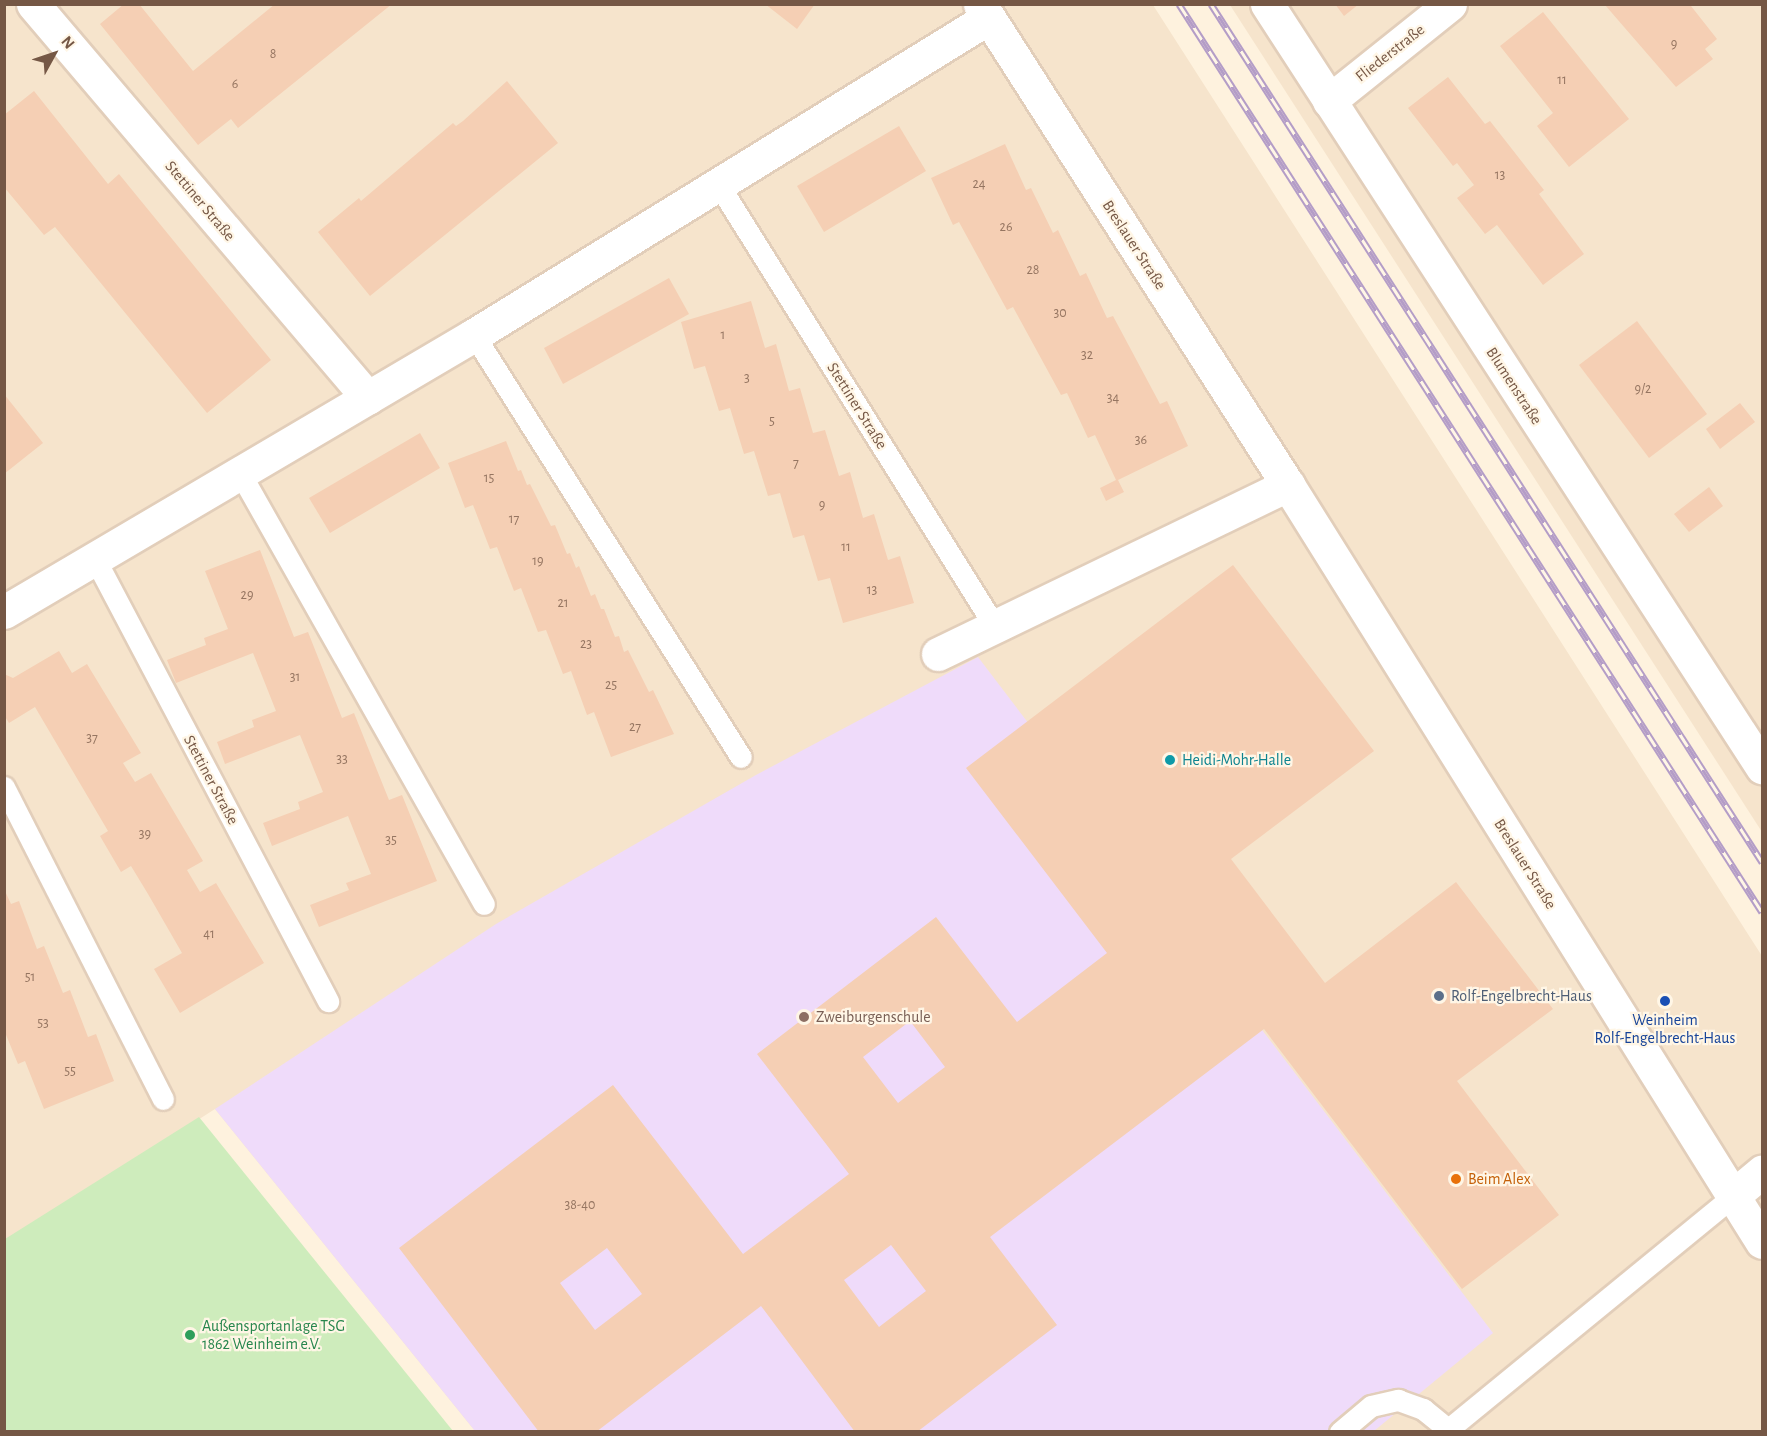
<!DOCTYPE html>
<html>
<head>
<meta charset="utf-8">
<style>
  body { margin:0 }
  #map { position:relative; width:1767px; height:1436px; overflow:hidden; background:#fef2de; font-family:"Alegreya Sans",sans-serif }
  div>[style] { position:absolute }
  .residential>* { inset:0; background:#f6e4cc }
  .education>* { inset:0; background:#efdbfa }
  .green>* { inset:0; background:#ceecbc }
  .building>* { inset:0; background:#f5cfb4 }
  .roads { filter:drop-shadow(2px 0 #e2ceba) drop-shadow(-2px 0 #e2ceba) drop-shadow(0 2px #e2ceba) drop-shadow(0 -2px #e2ceba) }
  .service>* { height:21px; margin:-10.5px; padding:0 10.5px; transform-origin:10.5px; border-radius:10.5px; background:#fff }
  .minor>* { height:33px; margin:-16.5px; padding:0 16.5px; transform-origin:16.5px; border-radius:16.5px; background:#fff }
  .rail>* { height:7px; margin-top:-3.5px; transform-origin:0; background:repeating-linear-gradient(90deg,#fff6e6 0 14px,#b49dc7 0 28px); box-sizing:border-box; border-block:2px solid #b49dc7 }
  .dots>* { width:16px; height:16px; translate:-50% -50%; box-sizing:border-box; border:3px solid #fff6e6; border-radius:50% }
  span { translate:-50% -50%; white-space:nowrap; text-align:center; line-height:1.15; -webkit-text-stroke:4.5px #fff6e6; paint-order:stroke }
  .number-label { font-size:14px; color:#957561 }
  .number-label span { -webkit-text-stroke-width:0 }
  .street-label { font-size:16px; color:#755745 }
  .culture-label { font-size:16px; color:#0d838f }
  .left { translate:0 -50%; text-align:left }
  .service-label { font-size:16px; color:#4e5e75 }
  .education-label { font-size:16px; color:#785e54 }
  .transit-label { font-size:16px; color:#164399 }
  .food-label { font-size:16px; color:#c56008 }
  .leisure-label { font-size:16px; color:#27864d }
  .frame { position:absolute; inset:0; border:6px solid #755745; pointer-events:none }
  .north { position:absolute; left:24px; top:24px; width:60px; height:60px; -webkit-text-stroke:4px #fff6e6; paint-order:stroke; rotate:50deg; font-size:16px; font-weight:700; line-height:24px; text-align:center; color:#755745 }
  .north::after { content:''; display:block; margin:auto; width:21px; height:27px; background:#755745; clip-path:polygon(50% 0,100% 100%,50% 72%,0 100%) }
</style>
</head>
<body>
<div id="map">
  <div class="residential">
    <div style="clip-path:polygon(5px 5px,1153px 5px,1762px 956px,1762px 1431px,475px 1431px,215px 1109px,5px 1243px)"></div>
    <div style="clip-path:polygon(1230px 5px,1762px 5px,1762px 832px)"></div>
  </div>
  <div class="education">
    <div style="clip-path:polygon(978px 657px,1493px 1333px,1374px 1431px,475px 1431px,215px 1109px,496px 924px,756px 775px)"></div>
  </div>
  <div class="green">
    <div style="clip-path:polygon(199px 1117px,453px 1431px,5px 1431px,5px 1239px)"></div>
  </div>
  <div class="building">
    <div style="clip-path:polygon(124px 4px,139px 4px,193px 71px,275px 4px,392px 4px,238px 128px,231px 119px,198px 145px,100px 24px)"></div>
    <div style="clip-path:polygon(765px 4px,815px 4px,797px 29px)"></div>
    <div style="clip-path:polygon(1335px 4px,1359px 4px,1344px 16px)"></div>
    <div style="clip-path:polygon(1605px 5px,1691px 6px,1717px 39px,1705px 49px,1713px 59px,1676px 87px)"></div>
    <div style="clip-path:polygon(1543px 12px,1629px 119px,1569px 167px,1537px 126px,1553px 113px,1500px 46px)"></div>
    <div style="clip-path:polygon(1448px 77px,1485px 124px,1490px 121px,1544px 190px,1539px 194px,1584px 254px,1543px 285px,1497px 225px,1485px 234px,1457px 198px,1474px 185px,1457px 163px,1453px 166px,1408px 108px)"></div>
    <div style="clip-path:polygon(507px 81px,558px 143px,370px 296px,318px 232px,359px 198px,361px 201px,453px 123px,456px 126px,463px 121px)"></div>
    <div style="clip-path:polygon(34px 91px,108px 184px,119px 174px,271px 360px,207px 413px,55px 227px,44px 235px,4px 187px,4px 115px)"></div>
    <div style="clip-path:polygon(899px 126px,926px 171px,824px 232px,797px 186px)"></div>
    <div style="clip-path:polygon(1005px 144px,1026px 190px,1031px 188px,1053px 233px,1058px 230px,1080px 276px,1086px 273px,1107px 318px,1113px 316px,1160px 404px,1167px 401px,1188px 446px,1118px 480px,1124px 492px,1106px 501px,1100px 488px,1116px 480px,1095px 435px,1088px 438px,1067px 393px,1061px 395px,1013px 307px,1007px 310px,959px 222px,953px 225px,931px 178px)"></div>
    <div style="clip-path:polygon(669px 278px,689px 314px,563px 384px,544px 348px)"></div>
    <div style="clip-path:polygon(751px 301px,765px 348px,776px 344px,789px 391px,800px 388px,813px 433px,825px 430px,839px 476px,850px 472px,863px 518px,874px 514px,888px 560px,900px 556px,914px 603px,843px 623px,830px 578px,818px 581px,804px 535px,793px 538px,780px 493px,768px 496px,754px 451px,744px 454px,730px 408px,719px 411px,705px 366px,694px 369px,681px 322px)"></div>
    <div style="clip-path:polygon(1637px 321px,1707px 414px,1649px 458px,1579px 365px)"></div>
    <div style="clip-path:polygon(4px 394px,43px 443px,4px 474px)"></div>
    <div style="clip-path:polygon(1740px 403px,1755px 422px,1720px 449px,1706px 429px)"></div>
    <div style="clip-path:polygon(420px 433px,440px 468px,330px 533px,309px 498px)"></div>
    <div style="clip-path:polygon(506px 441px,518px 471px,521px 470px,527px 485px,530px 484px,551px 526px,555px 525px,567px 554px,570px 553px,576px 568px,579px 566px,591px 596px,595px 594px,601px 609px,604px 609px,615px 637px,619px 636px,624px 652px,628px 650px,649px 692px,653px 690px,674px 734px,611px 757px,594px 712px,587px 715px,571px 671px,563px 674px,546px 630px,538px 632px,521px 588px,514px 591px,497px 547px,490px 549px,473px 505px,465px 508px,448px 463px)"></div>
    <div style="clip-path:polygon(1709px 487px,1723px 506px,1689px 532px,1674px 514px)"></div>
    <div style="clip-path:polygon(260px 550px,294px 637px,308px 632px,342px 718px,354px 713px,389px 800px,402px 795px,437px 881px,319px 927px,310px 905px,349px 890px,346px 883px,371px 874px,348px 816px,272px 846px,263px 823px,300px 809px,298px 802px,323px 792px,300px 735px,225px 764px,217px 742px,254px 727px,252px 720px,276px 711px,253px 653px,176px 683px,167px 660px,206px 645px,204px 638px,228px 629px,205px 571px)"></div>
    <div style="clip-path:polygon(evenodd,1233px 565px,1374px 751px,1231px 859px,1325px 983px,1456px 882px,1553px 1009px,1457px 1081px,1559px 1215px,1462px 1289px,1264px 1029px,990px 1237px,1057px 1325px,917px 1432px,855px 1432px,761px 1306px,596px 1432px,539px 1432px,399px 1248px,613px 1085px,743px 1254px,849px 1174px,757px 1054px,936px 917px,1017px 1022px,1107px 953px,966px 768px,1233px 565px,910px 1021px,945px 1067px,898px 1103px,863px 1057px,910px 1021px,1233px 565px,891px 1245px,926px 1291px,879px 1327px,844px 1280px,891px 1245px,1233px 565px,607px 1248px,642px 1294px,595px 1330px,560px 1283px,607px 1248px)"></div>
    <div style="clip-path:polygon(59px 651px,72px 673px,87px 664px,141px 753px,123px 763px,135px 782px,151px 773px,203px 861px,187px 870px,200px 892px,216px 883px,264px 963px,180px 1013px,154px 969px,182px 953px,148px 894px,131px 866px,121px 872px,100px 836px,108px 831px,35px 707px,9px 723px,4px 715px,4px 674px,13px 678px)"></div>
    <div style="clip-path:polygon(4px 889px,11px 904px,19px 901px,37px 949px,44px 946px,63px 993px,70px 990px,88px 1037px,96px 1034px,114px 1081px,44px 1109px,25px 1061px,18px 1064px,4px 1030px)"></div>
  </div>
  <div class="roads">
    <div class="service">
      <div style="left:720px;top:187px;width:517px;rotate:57.97deg"></div>
      <div style="left:474px;top:335px;width:499px;rotate:57.7deg"></div>
      <div style="left:240px;top:473px;width:495px;rotate:60.5deg"></div>
      <div style="left:95px;top:559px;width:500px;rotate:62.2deg"></div>
      <div style="left:4px;top:787px;width:350px;rotate:63deg"></div>
      <div style="left:1340px;top:1432px;width:40px;rotate:-40deg"></div>
      <div style="left:1371px;top:1406px;width:28px;rotate:-13deg"></div>
      <div style="left:1398px;top:1400px;width:27px;rotate:20deg"></div>
      <div style="left:1423px;top:1409px;width:32px;rotate:39deg"></div>
      <div style="left:1445px;top:1432px;width:372px;rotate:-39.3deg"></div>
    </div>
    <div class="minor">
      <div style="left:33px;top:4px;width:517px;rotate:49.63deg"></div>
      <div style="left:980px;top:4px;width:571px;rotate:57.37deg"></div>
      <div style="left:1288px;top:485px;width:893px;rotate:57.95deg"></div>
      <div style="left:1267px;top:4px;width:910px;rotate:57.03deg"></div>
      <div style="left:1329px;top:101px;width:155px;rotate:-38.7deg"></div>
      <div style="left:4px;top:612px;width:546px;rotate:-30.51deg"></div>
      <div style="left:474px;top:335px;width:604px;rotate:-31.66deg"></div>
      <div style="left:938px;top:654px;width:389px;rotate:-25.8deg"></div>
      <div style="left:1733px;top:1196px;width:38px;rotate:-40deg"></div>
    </div>
  </div>
  <div class="rail">
    <div style="left:1179px;top:4px;width:1079px;rotate:57.3deg"></div>
    <div style="left:1211px;top:4px;width:1020px;rotate:57.29deg"></div>
  </div>
  <div class="dots">
    <div style="left:1170px;top:760px;background:#0f9aa8"></div>
    <div style="left:1439px;top:996px;background:#5c6f8a"></div>
    <div style="left:1665px;top:1001px;background:#1a4fb4"></div>
    <div style="left:804px;top:1017px;background:#8d6e63"></div>
    <div style="left:1456px;top:1179px;background:#e8710a"></div>
    <div style="left:190px;top:1335px;background:#2e9e5b"></div>
  </div>
  <div class="number-label">
    <span style="left:1674px;top:44px">9</span>
    <span style="left:273px;top:54px">8</span>
    <span style="left:1562px;top:80px">11</span>
    <span style="left:235px;top:84px">6</span>
    <span style="left:1500px;top:175px">13</span>
    <span style="left:979px;top:184px">24</span>
    <span style="left:1006px;top:227px">26</span>
    <span style="left:1033px;top:270px">28</span>
    <span style="left:1060px;top:313px">30</span>
    <span style="left:723px;top:335px">1</span>
    <span style="left:1087px;top:355px">32</span>
    <span style="left:747px;top:378px">3</span>
    <span style="left:1643px;top:389px">9/2</span>
    <span style="left:1113px;top:398px">34</span>
    <span style="left:772px;top:421px">5</span>
    <span style="left:1141px;top:440px">36</span>
    <span style="left:796px;top:463px">7</span>
    <span style="left:489px;top:478px">15</span>
    <span style="left:822px;top:505px">9</span>
    <span style="left:514px;top:519px">17</span>
    <span style="left:846px;top:547px">11</span>
    <span style="left:538px;top:561px">19</span>
    <span style="left:872px;top:590px">13</span>
    <span style="left:247px;top:595px">29</span>
    <span style="left:563px;top:603px">21</span>
    <span style="left:586px;top:644px">23</span>
    <span style="left:295px;top:677px">31</span>
    <span style="left:611px;top:685px">25</span>
    <span style="left:635px;top:727px">27</span>
    <span style="left:92px;top:738px">37</span>
    <span style="left:342px;top:759px">33</span>
    <span style="left:145px;top:834px">39</span>
    <span style="left:391px;top:840px">35</span>
    <span style="left:209px;top:934px">41</span>
    <span style="left:30px;top:977px">51</span>
    <span style="left:43px;top:1023px">53</span>
    <span style="left:70px;top:1071px">55</span>
    <span style="left:580px;top:1205px">38-40</span>
  </div>
  <div class="street-label">
    <span style="left:1390px;top:53px;rotate:-38deg">Fliederstraße</span>
    <span style="left:200px;top:201px;rotate:50deg">Stettiner Straße</span>
    <span style="left:1134px;top:245px;rotate:57deg">Breslauer Straße</span>
    <span style="left:1514px;top:386px;rotate:57deg">Blumenstraße</span>
    <span style="left:857px;top:406px;rotate:58deg">Stettiner Straße</span>
    <span style="left:211px;top:780px;rotate:62deg">Stettiner Straße</span>
    <span style="left:1525px;top:864px;rotate:58deg">Breslauer Straße</span>
  </div>
  <div class="culture-label">
    <span class="left" style="left:1182px;top:760px">Heidi-Mohr-Halle</span>
  </div>
  <div class="service-label">
    <span class="left" style="left:1451px;top:996px">Rolf-Engelbrecht-Haus</span>
  </div>
  <div class="education-label">
    <span class="left" style="left:816px;top:1017px">Zweiburgenschule</span>
  </div>
  <div class="transit-label">
    <span style="left:1665px;top:1029px">Weinheim<br>Rolf-Engelbrecht-Haus</span>
  </div>
  <div class="food-label">
    <span class="left" style="left:1468px;top:1179px">Beim Alex</span>
  </div>
  <div class="leisure-label">
    <span class="left" style="left:202px;top:1335px">Außensportanlage TSG<br>1862 Weinheim e.V.</span>
  </div>
  <div class="frame"></div>
  <div class="north">N</div>
</div>
</body>
</html>
